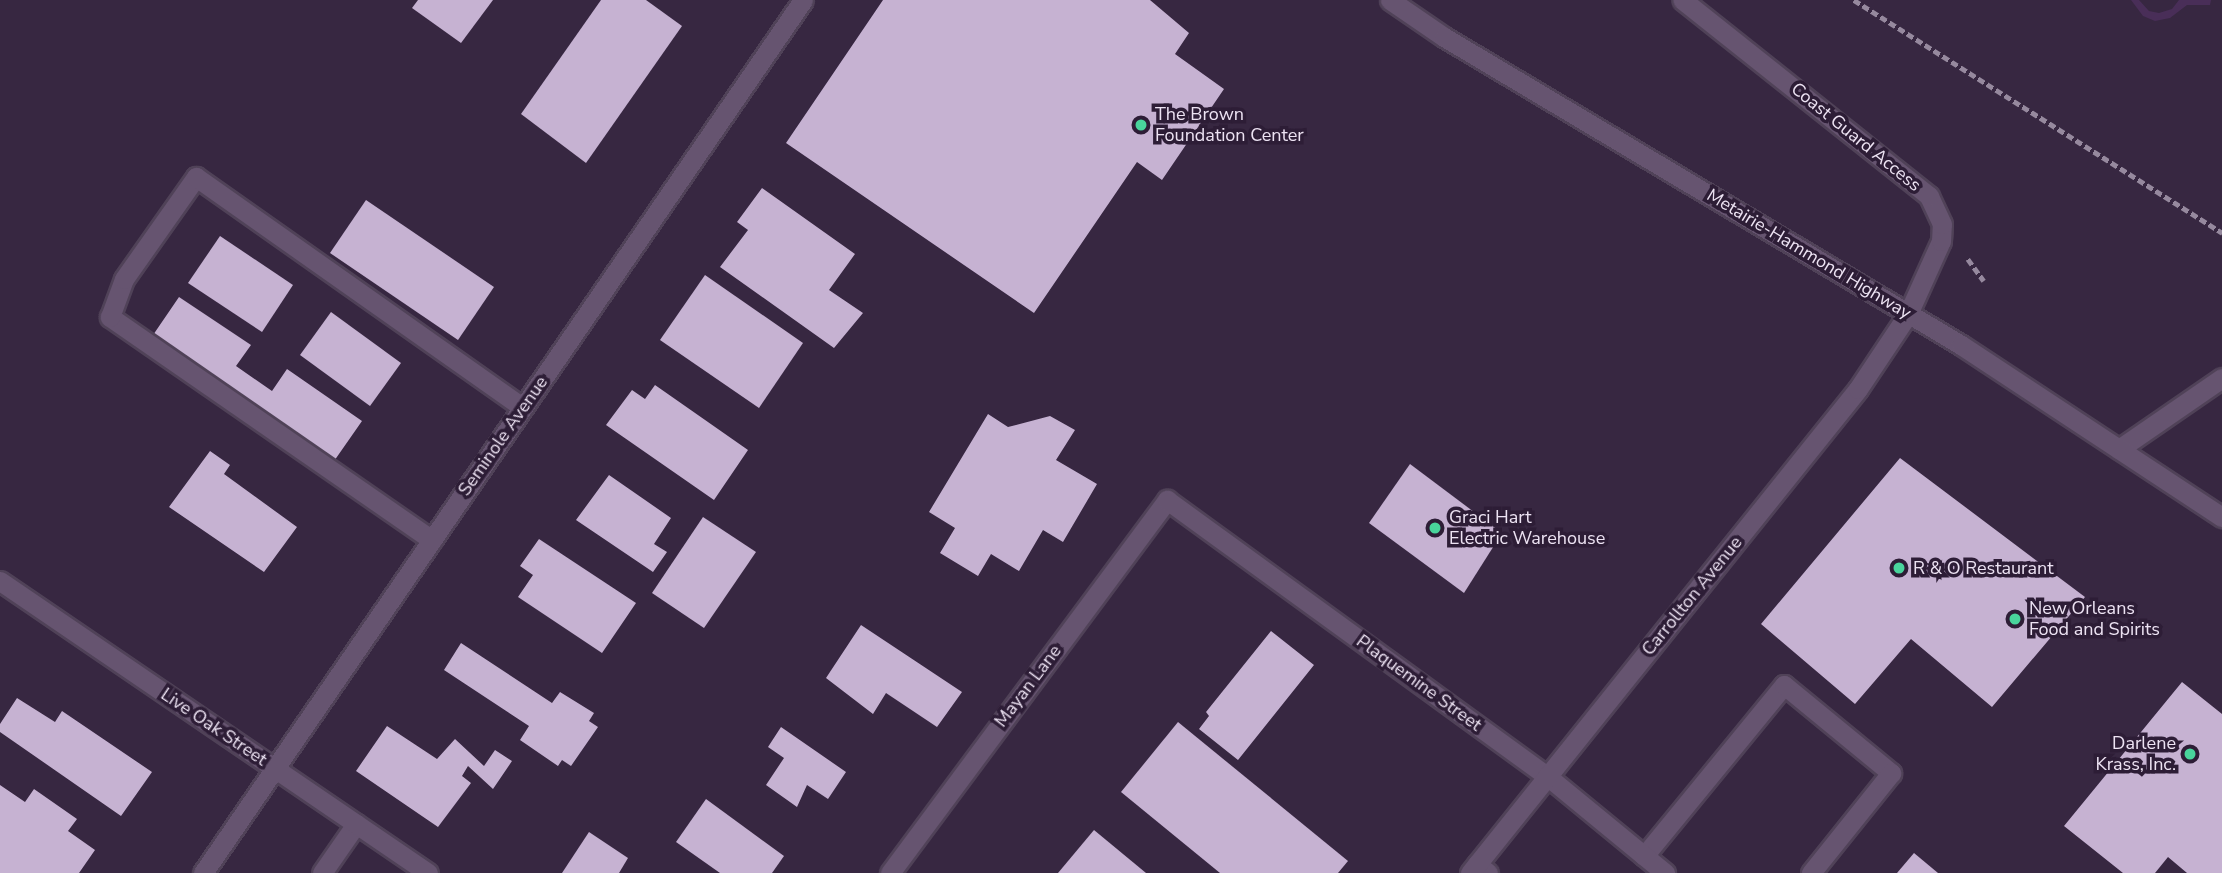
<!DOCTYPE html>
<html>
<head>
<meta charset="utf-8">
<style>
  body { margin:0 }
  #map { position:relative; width:2222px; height:873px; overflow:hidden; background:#372741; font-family:"Nunito Sans",sans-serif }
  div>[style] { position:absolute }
  .green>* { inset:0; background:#492e58 }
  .building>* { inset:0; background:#c6b2d2 }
  .path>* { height:4.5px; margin-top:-2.25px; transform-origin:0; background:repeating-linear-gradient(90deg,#96899e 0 7px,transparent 0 10.5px) }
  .roads { filter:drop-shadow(2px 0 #504258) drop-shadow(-2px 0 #504258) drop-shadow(0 2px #504258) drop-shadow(0 -2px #504258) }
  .service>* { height:19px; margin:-9.5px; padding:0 9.5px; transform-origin:9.5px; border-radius:9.5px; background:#665470 }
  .minor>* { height:19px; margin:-9.5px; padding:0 9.5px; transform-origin:9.5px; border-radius:9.5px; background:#665470 }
  .tertiary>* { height:19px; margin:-9.5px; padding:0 9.5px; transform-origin:9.5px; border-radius:9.5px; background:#665470 }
  .dots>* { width:19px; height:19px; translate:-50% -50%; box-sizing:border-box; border:4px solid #2d1d36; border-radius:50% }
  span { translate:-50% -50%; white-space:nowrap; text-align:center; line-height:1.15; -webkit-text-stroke:7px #2d1d36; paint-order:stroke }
  .poi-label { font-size:18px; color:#ede3f3 }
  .left { translate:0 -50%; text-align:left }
  .right { translate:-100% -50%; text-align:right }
  .street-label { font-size:18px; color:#ede3f3 }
</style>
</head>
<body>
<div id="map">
  <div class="green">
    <div style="clip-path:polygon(2131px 0,2139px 0,2149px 11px,2159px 13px,2172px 9px,2179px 0,2211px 0,2210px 5px,2187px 5px,2170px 18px,2155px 21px,2143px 16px)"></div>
  </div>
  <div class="building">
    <div style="clip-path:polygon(418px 0,493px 0,461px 43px,412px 8px)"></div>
    <div style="clip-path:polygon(601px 0,646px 0,682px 26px,586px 163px,521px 114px)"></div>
    <div style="clip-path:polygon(883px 0,1150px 0,1189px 33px,1175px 54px,1224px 89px,1162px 180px,1137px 162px,1034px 313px,786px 143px)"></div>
    <div style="clip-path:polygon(762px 188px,855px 254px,829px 290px,863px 313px,834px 348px,720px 267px,748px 230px,737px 222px)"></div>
    <div style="clip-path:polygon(366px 200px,494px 287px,458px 340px,330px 253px)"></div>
    <div style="clip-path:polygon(220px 236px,293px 285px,262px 332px,188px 283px)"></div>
    <div style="clip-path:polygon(705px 275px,803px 343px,759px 408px,660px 340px)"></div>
    <div style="clip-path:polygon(179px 297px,251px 345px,236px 366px,272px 391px,287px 369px,362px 421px,332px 464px,151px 338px)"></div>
    <div style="clip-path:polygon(331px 312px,401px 363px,370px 406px,300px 355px)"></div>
    <div style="clip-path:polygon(655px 385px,748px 450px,714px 500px,606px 425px,632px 390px,645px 399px)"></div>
    <div style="clip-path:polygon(988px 414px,1008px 427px,1050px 416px,1075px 430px,1056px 460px,1097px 484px,1063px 542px,1043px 530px,1019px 571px,991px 554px,978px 576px,940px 553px,955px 528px,929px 512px)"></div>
    <div style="clip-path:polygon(210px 451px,230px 465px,224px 474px,297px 527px,264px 572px,169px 507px)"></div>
    <div style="clip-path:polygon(1900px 458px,2085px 597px,1992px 707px,1911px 639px,1855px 704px,1761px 624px)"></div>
    <div style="clip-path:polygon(1410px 464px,1502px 533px,1464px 593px,1369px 523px)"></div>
    <div style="clip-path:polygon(609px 475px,671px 518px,654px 544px,667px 552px,653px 572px,576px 520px)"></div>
    <div style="clip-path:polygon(703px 517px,756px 552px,704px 628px,652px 593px)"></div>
    <div style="clip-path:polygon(539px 539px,636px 603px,602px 653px,518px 597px,533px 575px,520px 566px)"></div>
    <div style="clip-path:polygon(861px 625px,962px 692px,937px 727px,886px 693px,873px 714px,826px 678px)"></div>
    <div style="clip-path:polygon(1271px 631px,1314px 665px,1238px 760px,1199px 729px,1209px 716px,1206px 712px)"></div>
    <div style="clip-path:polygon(461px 643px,552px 703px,560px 692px,594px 713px,589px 721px,598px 727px,571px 766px,562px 760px,558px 766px,520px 740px,529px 726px,444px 670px)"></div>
    <div style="clip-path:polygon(2182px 682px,2222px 714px,2222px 873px,2187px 873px,2168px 857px,2155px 873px,2123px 873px,2064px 826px)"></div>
    <div style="clip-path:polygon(17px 698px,55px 722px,62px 711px,152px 772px,121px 816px,0 732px,0 724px)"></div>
    <div style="clip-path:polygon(1178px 722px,1348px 861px,1338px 873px,1220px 873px,1121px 792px)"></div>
    <div style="clip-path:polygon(387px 726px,437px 759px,455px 739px,484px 766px,495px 750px,512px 761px,493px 789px,468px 766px,462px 776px,471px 783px,438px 827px,356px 771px)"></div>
    <div style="clip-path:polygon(781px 727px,846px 772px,828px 799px,807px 785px,797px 807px,766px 785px,784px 758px,768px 747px)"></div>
    <div style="clip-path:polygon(0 785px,25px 802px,34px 789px,77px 819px,68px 831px,95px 850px,79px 873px,0 873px)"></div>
    <div style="clip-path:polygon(706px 799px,784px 856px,772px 873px,720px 873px,676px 842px)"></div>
    <div style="clip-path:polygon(1094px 830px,1146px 873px,1058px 873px)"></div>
    <div style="clip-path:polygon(589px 832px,628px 858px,619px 873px,562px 873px)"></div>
    <div style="clip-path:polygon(1914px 853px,1938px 873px,1897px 873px)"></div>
  </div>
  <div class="path">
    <div style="left:1854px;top:0;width:436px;rotate:32.3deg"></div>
    <div style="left:1968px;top:259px;width:27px;rotate:54deg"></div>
  </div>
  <div class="roads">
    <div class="service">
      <div style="left:2119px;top:449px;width:125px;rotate:-34.6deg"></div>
      <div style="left:432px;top:540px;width:392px;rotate:-145.3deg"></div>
      <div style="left:110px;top:317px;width:40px;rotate:-69.8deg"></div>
      <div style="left:124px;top:279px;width:125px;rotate:-54.8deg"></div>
      <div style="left:196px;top:177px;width:400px;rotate:35.2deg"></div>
      <div style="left:1644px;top:856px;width:221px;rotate:-50.7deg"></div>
      <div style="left:1784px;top:685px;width:139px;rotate:39.4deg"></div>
      <div style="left:1891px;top:773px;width:128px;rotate:128.7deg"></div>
      <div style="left:1477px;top:864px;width:14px;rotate:39deg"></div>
      <div style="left:322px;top:873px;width:60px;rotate:-55.2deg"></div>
    </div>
    <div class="minor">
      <div style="left:0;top:581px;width:518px;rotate:34.3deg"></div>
      <div style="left:203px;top:873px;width:1059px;rotate:-55.5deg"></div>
      <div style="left:890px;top:873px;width:465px;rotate:-53.4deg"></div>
      <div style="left:1167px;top:500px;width:470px;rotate:36deg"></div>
      <div style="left:1547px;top:776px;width:153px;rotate:39.4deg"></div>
      <div style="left:1470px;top:873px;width:620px;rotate:-51.28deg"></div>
      <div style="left:1858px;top:389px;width:90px;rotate:-56.3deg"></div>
      <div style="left:1908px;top:314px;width:80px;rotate:-65.7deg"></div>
      <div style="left:1941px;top:241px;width:17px;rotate:-87deg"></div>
      <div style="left:1942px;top:224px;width:31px;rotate:-115deg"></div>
      <div style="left:1929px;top:196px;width:315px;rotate:-141.5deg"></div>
    </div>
    <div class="tertiary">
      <div style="left:1390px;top:0;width:65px;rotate:34.4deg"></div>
      <div style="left:1444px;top:37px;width:602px;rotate:30.78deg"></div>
      <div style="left:1961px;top:345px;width:313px;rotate:33.4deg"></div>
    </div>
  </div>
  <div class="dots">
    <div style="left:1141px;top:125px;background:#49d49c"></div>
    <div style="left:1435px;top:528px;background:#49d49c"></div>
    <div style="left:1899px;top:568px;background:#49d49c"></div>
    <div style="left:2015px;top:619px;background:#49d49c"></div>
    <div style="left:2190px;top:754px;background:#49d49c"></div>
  </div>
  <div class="poi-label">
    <span class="left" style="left:1155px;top:125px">The Brown<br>Foundation Center</span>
    <span class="left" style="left:1449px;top:528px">Graci Hart<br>Electric Warehouse</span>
    <span class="left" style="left:1913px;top:568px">R &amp; O Restaurant</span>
    <span class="left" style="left:2029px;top:619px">New Orleans<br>Food and Spirits</span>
    <span class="right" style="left:2176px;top:754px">Darlene<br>Krass, Inc.</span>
  </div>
  <div class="street-label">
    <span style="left:1856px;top:137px;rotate:39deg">Coast Guard Access</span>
    <span style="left:1809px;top:254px;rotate:31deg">Metairie-Hammond Highway</span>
    <span style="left:503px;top:436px;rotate:-55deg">Seminole Avenue</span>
    <span style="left:1692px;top:596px;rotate:-51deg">Carrollton Avenue</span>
    <span style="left:1419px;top:683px;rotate:36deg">Plaquemine Street</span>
    <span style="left:1028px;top:686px;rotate:-53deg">Mayan Lane</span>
    <span style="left:214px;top:727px;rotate:34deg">Live Oak Street</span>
  </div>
</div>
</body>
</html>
